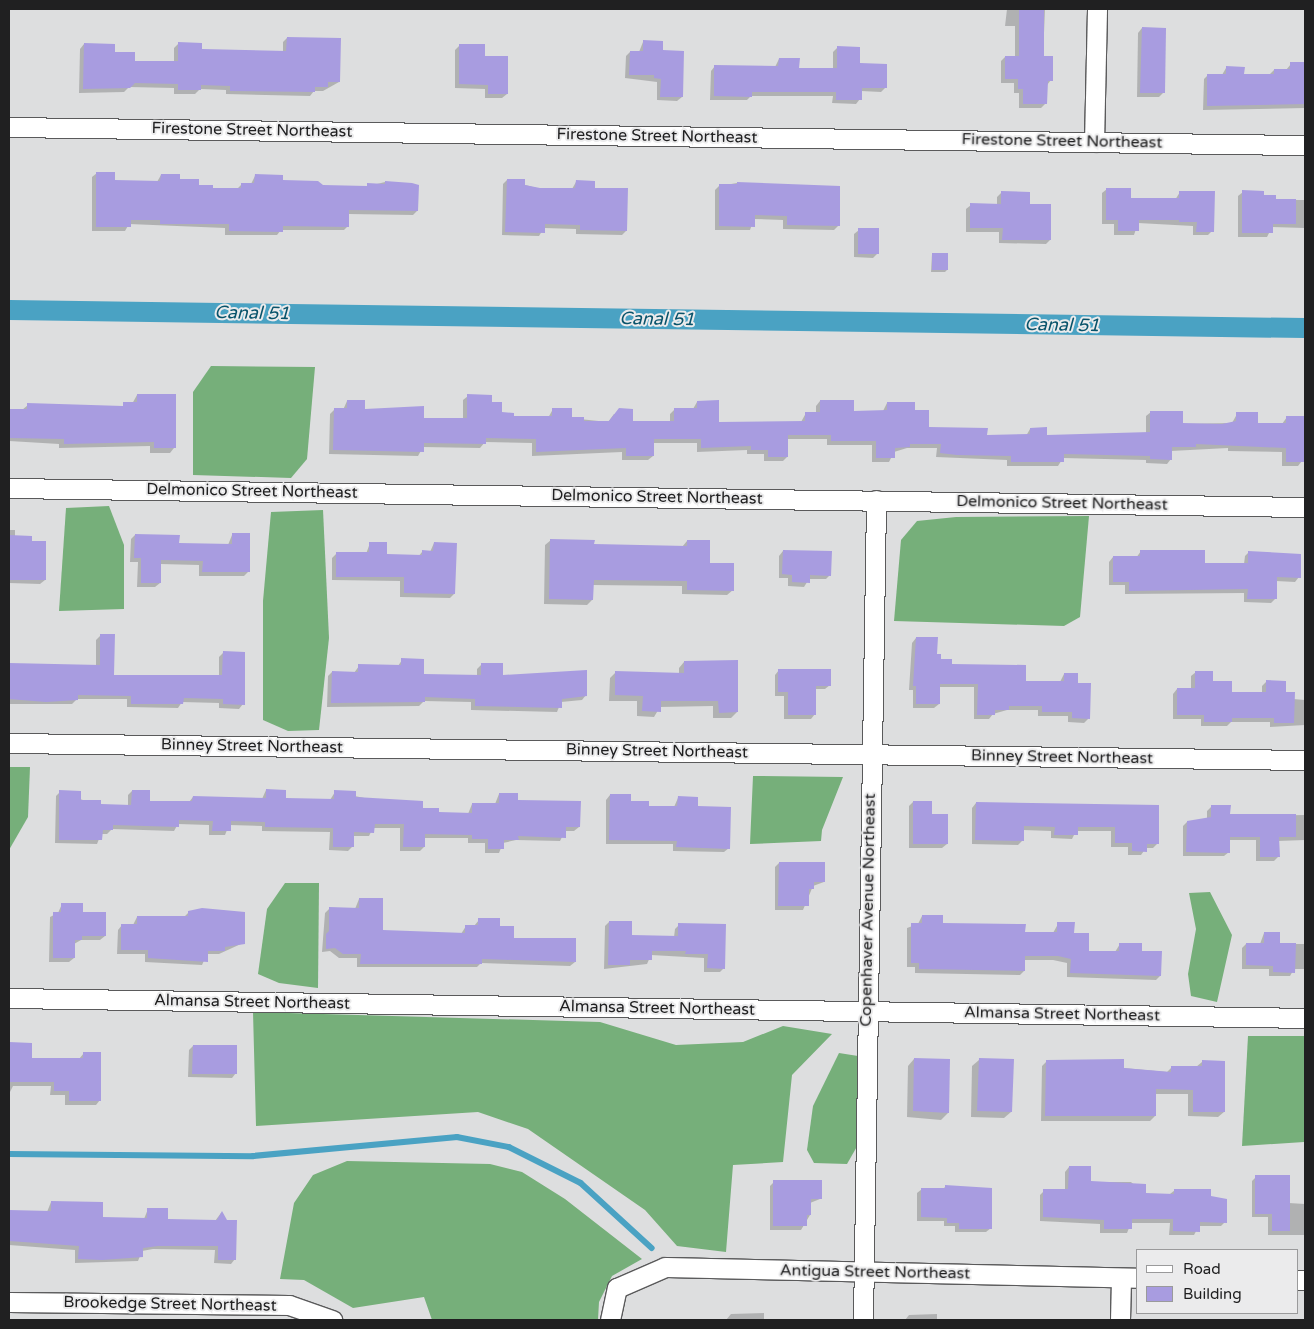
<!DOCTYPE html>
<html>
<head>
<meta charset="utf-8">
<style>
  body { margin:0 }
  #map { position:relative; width:1314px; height:1329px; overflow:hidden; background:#dddedf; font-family:"Varela Round",sans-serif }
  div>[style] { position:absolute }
  .forest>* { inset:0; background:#76af7a }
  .shadow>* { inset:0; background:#0003 }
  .stream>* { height:5.5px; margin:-2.75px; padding:0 2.75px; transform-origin:2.75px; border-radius:2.75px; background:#4aa2c3 }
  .canal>* { height:20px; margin:-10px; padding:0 10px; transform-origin:10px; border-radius:10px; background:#4aa2c3 }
  .building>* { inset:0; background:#a89ce0 }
  .roads { filter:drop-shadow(1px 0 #5a5a5b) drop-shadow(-1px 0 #5a5a5b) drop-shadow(0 1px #5a5a5b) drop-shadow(0 -1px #5a5a5b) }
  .street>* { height:19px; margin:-9.5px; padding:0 9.5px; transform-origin:9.5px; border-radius:9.5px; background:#fff }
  span { translate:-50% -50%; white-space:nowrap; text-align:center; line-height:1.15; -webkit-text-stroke:4px #ebebec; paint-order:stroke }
  .street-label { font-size:16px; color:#202021 }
  .water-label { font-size:18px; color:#08536b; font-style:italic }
  .frame { position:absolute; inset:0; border:10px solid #202021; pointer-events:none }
  .legend { position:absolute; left:1136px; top:1249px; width:162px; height:65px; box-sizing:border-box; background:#ebebec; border:1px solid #9a9a9b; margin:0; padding:6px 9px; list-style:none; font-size:15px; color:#202021 }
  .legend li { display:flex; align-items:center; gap:10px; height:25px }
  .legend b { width:25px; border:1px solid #9a9a9b }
</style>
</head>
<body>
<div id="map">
  <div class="forest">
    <div style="clip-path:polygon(211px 366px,315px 367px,307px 459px,291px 478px,193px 475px,193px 392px)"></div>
    <div style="clip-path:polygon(109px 506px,124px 545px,124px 609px,59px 611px,66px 508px)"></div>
    <div style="clip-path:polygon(323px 510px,329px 638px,319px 730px,288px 731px,263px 720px,263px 601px,271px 512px)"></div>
    <div style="clip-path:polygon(1089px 516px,1080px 617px,1064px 626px,894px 621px,901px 540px,917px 521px,956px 517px)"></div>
    <div style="clip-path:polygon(9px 767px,30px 767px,28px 817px,9px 850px)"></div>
    <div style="clip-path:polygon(753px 776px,843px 777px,822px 830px,821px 841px,750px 844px)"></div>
    <div style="clip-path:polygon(285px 883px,319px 883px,318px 988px,279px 983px,258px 974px,267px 909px)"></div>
    <div style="clip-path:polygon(1210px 892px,1232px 935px,1217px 1002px,1191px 996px,1188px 974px,1196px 929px,1189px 893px)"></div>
    <div style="clip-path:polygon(253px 1012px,600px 1022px,676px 1045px,743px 1042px,783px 1026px,832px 1034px,792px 1075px,783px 1162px,733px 1165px,726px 1252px,677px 1246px,645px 1210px,528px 1129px,478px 1112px,256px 1126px)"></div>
    <div style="clip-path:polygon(1248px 1036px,1305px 1036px,1304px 1142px,1242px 1146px)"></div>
    <div style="clip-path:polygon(839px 1053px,858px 1056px,859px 1143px,847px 1164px,814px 1163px,807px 1150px,813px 1106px)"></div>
    <div style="clip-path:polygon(347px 1161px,490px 1164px,522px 1172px,565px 1199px,642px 1259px,612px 1276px,599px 1302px,598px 1320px,432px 1320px,424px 1297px,353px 1308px,304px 1280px,280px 1279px,294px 1203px,313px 1175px)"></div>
  </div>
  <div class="shadow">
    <div style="clip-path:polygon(1007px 9px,1045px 9px,1043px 57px,1051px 80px,1047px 85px,1046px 103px,1041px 108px,1019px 108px,1019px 93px,1014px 93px,1014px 83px,1001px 83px,1001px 61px,1005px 57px,1015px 57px,1015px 26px,1005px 26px)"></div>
    <div style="clip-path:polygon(1142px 28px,1163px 93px,1159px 97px,1137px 97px,1138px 33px)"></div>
    <div style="clip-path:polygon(287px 38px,339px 82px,323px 91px,314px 91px,310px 96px,226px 94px,226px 90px,200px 89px,195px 94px,174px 94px,174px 88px,129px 87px,124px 92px,79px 93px,80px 49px,84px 44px,134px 62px,174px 63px,174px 48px,179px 43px,200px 50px,283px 52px,283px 42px)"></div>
    <div style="clip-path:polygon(643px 42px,662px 51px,682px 97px,677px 101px,657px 100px,657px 82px,625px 78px,626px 56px,630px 52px,639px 52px)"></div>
    <div style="clip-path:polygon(460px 45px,507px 94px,502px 98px,485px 98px,485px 89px,455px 88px,455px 50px)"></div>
    <div style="clip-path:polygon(837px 48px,886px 87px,881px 92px,861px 91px,860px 99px,856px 104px,832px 103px,833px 96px,751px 96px,747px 100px,710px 100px,711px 71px,715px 66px,775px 67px,779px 59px,798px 69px,833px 69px,833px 52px)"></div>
    <div style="clip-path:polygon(1291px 64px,1305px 64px,1305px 108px,1203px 110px,1204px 79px,1208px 75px,1222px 75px,1226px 68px,1243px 75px,1270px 74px,1274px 70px,1286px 70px)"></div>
    <div style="clip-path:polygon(97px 173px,114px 182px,157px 182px,161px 175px,212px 189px,238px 188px,242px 184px,251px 184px,255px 176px,322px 187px,365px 187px,385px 182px,417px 211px,413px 215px,348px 214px,348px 226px,344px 230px,281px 230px,277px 235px,225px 235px,225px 228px,129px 224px,125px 231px,92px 231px,92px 177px)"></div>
    <div style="clip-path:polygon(507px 180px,540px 189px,572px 189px,576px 182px,593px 189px,626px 231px,622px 235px,576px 234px,576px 229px,544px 228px,539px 236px,502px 235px,503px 184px)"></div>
    <div style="clip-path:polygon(737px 183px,839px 225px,834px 230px,783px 229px,783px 220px,754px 219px,750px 230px,715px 230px,715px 190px,719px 186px)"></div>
    <div style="clip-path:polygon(1107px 189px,1129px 199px,1175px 200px,1180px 192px,1212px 231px,1208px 235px,1193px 235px,1193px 226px,1138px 223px,1134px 235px,1114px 235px,1114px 224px,1102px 224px,1102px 193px)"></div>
    <div style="clip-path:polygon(1002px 192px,1029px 205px,1050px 240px,1046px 244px,999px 243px,999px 232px,966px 232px,966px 209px,971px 205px,997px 205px,997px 197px)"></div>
    <div style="clip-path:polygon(1243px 192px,1274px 200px,1305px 200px,1305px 235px,1304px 228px,1272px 227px,1267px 237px,1238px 237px,1238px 196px)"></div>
    <div style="clip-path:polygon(859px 230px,878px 253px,873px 258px,854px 257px,854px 234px)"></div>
    <div style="clip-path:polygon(932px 254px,947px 270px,945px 272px,931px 272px)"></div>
    <div style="clip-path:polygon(137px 395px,174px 448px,170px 453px,150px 453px,150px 446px,59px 448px,59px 444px,9px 441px,9px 410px,22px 410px,28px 405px,120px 407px,132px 404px)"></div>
    <div style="clip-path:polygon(468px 396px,491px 403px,501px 414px,512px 418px,548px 418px,553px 409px,570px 418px,608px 422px,614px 414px,632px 422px,670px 422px,670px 414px,675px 409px,693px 409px,697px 402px,718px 423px,801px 422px,806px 413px,816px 413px,816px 406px,820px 401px,852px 412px,883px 411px,887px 403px,914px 411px,927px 428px,986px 436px,1026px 436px,1030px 429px,1046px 436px,1146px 433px,1146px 416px,1151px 412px,1182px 424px,1232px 423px,1237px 414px,1257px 424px,1282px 424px,1287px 417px,1305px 418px,1305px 457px,1298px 466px,1282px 466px,1282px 452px,1228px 451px,1228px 448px,1171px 451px,1171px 459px,1167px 464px,1146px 463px,1146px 460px,1063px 458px,1058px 466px,1007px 466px,1007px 460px,936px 457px,937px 448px,907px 448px,894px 452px,889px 462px,872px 462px,872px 445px,827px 445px,827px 439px,787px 439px,787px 457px,783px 461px,764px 461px,764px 454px,747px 454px,747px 450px,697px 452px,697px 443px,653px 443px,653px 456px,648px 460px,622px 460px,622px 452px,532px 456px,532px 443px,485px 442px,480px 448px,423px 447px,418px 456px,329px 454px,330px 414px,334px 410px,343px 410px,347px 401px,364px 410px,423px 419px,463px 419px,463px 400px)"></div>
    <div style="clip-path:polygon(9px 530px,15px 530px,15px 537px,45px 580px,40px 584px,9px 583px)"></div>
    <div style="clip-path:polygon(135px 535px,178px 544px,228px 545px,232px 535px,248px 572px,244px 576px,199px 576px,199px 565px,160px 564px,160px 583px,155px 587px,137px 587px,138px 562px,130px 562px,131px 539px)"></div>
    <div style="clip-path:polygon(551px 540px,593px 545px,682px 547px,687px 541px,733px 590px,727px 595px,682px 594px,682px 586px,592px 585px,592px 600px,587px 605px,544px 604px,545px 545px)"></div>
    <div style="clip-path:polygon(370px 543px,386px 555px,418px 557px,422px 552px,430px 552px,434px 543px,454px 594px,450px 598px,400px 597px,400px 581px,332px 580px,332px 558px,337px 553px,366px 554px)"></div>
    <div style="clip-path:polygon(783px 551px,830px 575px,826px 579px,809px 579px,804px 587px,788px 586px,788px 578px,779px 578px,779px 556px)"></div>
    <div style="clip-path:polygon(1141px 551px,1204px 564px,1244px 564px,1245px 556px,1249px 552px,1299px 577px,1295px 582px,1276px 581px,1276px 598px,1271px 603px,1244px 602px,1244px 593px,1125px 594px,1125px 585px,1109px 585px,1109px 562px,1113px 557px,1136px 558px)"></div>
    <div style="clip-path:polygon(100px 636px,113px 677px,219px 676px,219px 657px,223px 653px,243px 704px,239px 709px,219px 708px,219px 703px,182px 702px,178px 708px,127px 707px,127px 699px,77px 699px,72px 704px,9px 704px,9px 665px,96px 666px,96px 640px)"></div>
    <div style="clip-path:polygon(916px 638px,940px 661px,951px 665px,1025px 682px,1060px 682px,1064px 674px,1077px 684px,1089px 718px,1084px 723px,1068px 722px,1068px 716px,1038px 716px,1038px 710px,1007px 710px,993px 714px,989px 719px,974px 719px,974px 687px,939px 687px,939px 704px,934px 708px,913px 708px,913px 690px,909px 690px,912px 643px)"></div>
    <div style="clip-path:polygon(402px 660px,422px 675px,477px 676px,477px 669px,482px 664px,501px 676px,586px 695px,582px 700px,561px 702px,557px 712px,471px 710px,471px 702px,424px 701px,419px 706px,327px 707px,328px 676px,332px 672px,354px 673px,359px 666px,398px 666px)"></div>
    <div style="clip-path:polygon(684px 662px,737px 712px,731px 718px,713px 718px,713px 706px,660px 707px,654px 717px,637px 716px,637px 701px,609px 701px,610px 678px,616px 672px,679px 674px,679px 668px)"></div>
    <div style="clip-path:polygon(779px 670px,830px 685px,825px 689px,815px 689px,815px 714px,811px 719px,784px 719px,784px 696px,775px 696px,775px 675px)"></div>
    <div style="clip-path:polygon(1196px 672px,1231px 693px,1262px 693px,1262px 686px,1266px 682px,1293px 699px,1305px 700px,1305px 725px,1270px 727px,1270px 722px,1231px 722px,1227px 726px,1201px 726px,1201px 719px,1173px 719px,1173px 694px,1177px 689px,1191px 689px,1191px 676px)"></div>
    <div style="clip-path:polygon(266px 790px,284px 800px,330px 800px,335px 792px,438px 813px,468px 814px,472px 804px,495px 804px,499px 794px,579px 827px,574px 831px,565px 831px,560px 841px,516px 840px,503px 843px,499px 853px,485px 853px,485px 843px,468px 843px,468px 838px,424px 838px,424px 847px,420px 851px,400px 851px,400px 828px,373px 828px,369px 836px,353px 836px,352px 847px,348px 851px,329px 850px,330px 832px,262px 831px,262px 826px,229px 825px,225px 835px,209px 835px,209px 825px,178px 824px,174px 831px,112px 829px,107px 834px,101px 834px,97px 844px,55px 843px,56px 796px,60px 792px,100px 806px,128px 806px,128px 795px,132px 791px,148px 802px,189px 802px,193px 797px,262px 799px)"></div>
    <div style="clip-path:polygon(610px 795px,648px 807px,674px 807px,678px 798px,696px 808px,729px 848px,724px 852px,673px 851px,673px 844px,606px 844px,606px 800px)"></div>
    <div style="clip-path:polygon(913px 802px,947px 844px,942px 848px,909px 848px,909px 806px)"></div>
    <div style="clip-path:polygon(976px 803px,1158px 806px,1157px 844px,1153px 848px,1146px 848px,1141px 855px,1128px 855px,1128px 847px,1111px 847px,1111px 831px,1076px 831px,1072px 839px,1051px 838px,1051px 831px,1023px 830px,1022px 841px,1018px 845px,972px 844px,972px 808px)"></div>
    <div style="clip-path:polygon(1212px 806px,1229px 816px,1305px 815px,1305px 840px,1278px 841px,1278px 857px,1274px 861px,1256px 861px,1256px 840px,1229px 840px,1229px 852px,1224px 856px,1183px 856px,1183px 826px,1187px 822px,1207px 819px,1207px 811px)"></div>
    <div style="clip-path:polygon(779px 863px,824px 882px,813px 886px,803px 910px,775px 910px,775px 867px)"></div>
    <div style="clip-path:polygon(359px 899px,381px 931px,461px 934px,466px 926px,474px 926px,479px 920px,498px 927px,513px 940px,575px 962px,570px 966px,481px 963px,477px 967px,357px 967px,357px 958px,339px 958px,330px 951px,322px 952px,325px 913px,330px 908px,355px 909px)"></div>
    <div style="clip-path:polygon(62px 904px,82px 913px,105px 936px,100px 940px,81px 940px,74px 944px,74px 958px,69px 962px,49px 962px,50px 917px,58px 913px)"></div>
    <div style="clip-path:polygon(189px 912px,243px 943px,219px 954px,207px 954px,202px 965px,145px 962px,145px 954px,117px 954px,118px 930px,122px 925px,133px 925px,137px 917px,184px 917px)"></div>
    <div style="clip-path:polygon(922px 916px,941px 924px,1024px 933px,1053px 933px,1058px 924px,1088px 952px,1115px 952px,1120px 944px,1141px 952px,1160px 976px,1156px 980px,1067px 977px,1067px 963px,1053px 960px,1024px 960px,1024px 971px,1020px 975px,915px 973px,915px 967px,907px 967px,907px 928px,918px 924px)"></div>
    <div style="clip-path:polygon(609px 922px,631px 937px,674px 937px,675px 929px,679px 925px,724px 968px,720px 972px,704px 972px,704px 958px,651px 955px,647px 964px,604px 969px,605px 926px)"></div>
    <div style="clip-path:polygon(1264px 933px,1279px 944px,1305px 944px,1305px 969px,1294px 969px,1290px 976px,1269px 976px,1269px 969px,1242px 969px,1242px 948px,1246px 944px,1260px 944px)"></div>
    <div style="clip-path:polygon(31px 1044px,31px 1059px,79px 1059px,84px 1053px,100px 1100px,96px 1105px,65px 1105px,65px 1095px,50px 1095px,51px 1086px,13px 1086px,9px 1094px,9px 1045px)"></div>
    <div style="clip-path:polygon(193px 1046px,236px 1073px,232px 1078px,188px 1077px,189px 1050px)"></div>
    <div style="clip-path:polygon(914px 1059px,948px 1113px,941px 1120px,907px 1117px,908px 1066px)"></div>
    <div style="clip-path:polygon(979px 1060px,1011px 1112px,1004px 1118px,971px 1117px,972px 1066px)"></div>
    <div style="clip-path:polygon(1047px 1061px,1167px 1072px,1172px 1067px,1196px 1067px,1202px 1062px,1224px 1112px,1218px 1117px,1188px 1116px,1188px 1094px,1155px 1094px,1155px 1116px,1150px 1121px,1041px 1121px,1042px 1066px)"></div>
    <div style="clip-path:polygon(1069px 1167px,1090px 1182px,1131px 1182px,1145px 1195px,1170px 1194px,1175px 1190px,1209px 1197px,1225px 1222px,1221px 1226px,1199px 1226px,1194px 1235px,1169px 1235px,1170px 1223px,1131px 1223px,1127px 1233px,1100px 1233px,1100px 1224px,1040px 1221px,1040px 1195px,1044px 1191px,1065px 1191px,1065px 1172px)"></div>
    <div style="clip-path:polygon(1256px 1177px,1289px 1203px,1305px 1204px,1305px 1235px,1268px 1235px,1268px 1217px,1252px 1217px,1252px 1181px)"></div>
    <div style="clip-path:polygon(774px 1182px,820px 1199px,810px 1203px,810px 1215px,801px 1230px,770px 1230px,770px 1186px)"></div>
    <div style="clip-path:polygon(946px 1186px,991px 1228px,986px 1232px,955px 1232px,955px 1226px,944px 1226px,944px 1221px,917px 1221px,917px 1193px,922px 1189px,943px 1189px)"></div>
    <div style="clip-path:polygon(51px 1202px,102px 1219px,144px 1219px,148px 1209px,167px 1220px,215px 1221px,221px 1213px,235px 1259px,231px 1264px,214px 1263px,215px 1250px,153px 1249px,142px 1251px,138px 1261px,75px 1263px,75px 1250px,9px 1245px,9px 1212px,47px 1212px)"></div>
    <div style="clip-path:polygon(764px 1313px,764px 1320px,709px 1320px,726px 1320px,731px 1314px)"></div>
    <div style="clip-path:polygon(937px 1314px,937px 1320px,905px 1320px,909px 1315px)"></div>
    <div style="clip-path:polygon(1220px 1319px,1260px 1320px,1218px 1320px)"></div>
  </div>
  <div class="stream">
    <div style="left:9px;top:1154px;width:244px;rotate:0.5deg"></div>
    <div style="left:253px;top:1156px;width:205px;rotate:-5.3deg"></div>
    <div style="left:457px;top:1137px;width:53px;rotate:10.9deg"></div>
    <div style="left:509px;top:1147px;width:80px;rotate:26.6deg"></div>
    <div style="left:581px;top:1183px;width:96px;rotate:42.5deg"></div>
  </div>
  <div class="canal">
    <div style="left:9px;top:310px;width:1296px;rotate:0.8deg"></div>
  </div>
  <div class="building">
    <div style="clip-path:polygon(1019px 9px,1044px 9px,1044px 56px,1053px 56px,1053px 81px,1048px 81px,1047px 104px,1023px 104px,1023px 89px,1018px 89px,1018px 79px,1005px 79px,1005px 56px,1019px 56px)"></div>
    <div style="clip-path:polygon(1142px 27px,1166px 28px,1165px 93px,1140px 93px)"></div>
    <div style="clip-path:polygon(287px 37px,341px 38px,340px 82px,328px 82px,328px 87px,315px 87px,315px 92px,230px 91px,230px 86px,201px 85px,201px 90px,178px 90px,178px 84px,135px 83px,130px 88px,83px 89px,84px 43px,115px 44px,115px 52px,135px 52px,135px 61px,178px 61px,178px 42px,202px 43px,202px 49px,286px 51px)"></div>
    <div style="clip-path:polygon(643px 40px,663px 41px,663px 50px,684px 51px,683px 97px,660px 97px,661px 79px,654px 78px,654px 75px,629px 75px,630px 51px,643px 51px)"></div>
    <div style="clip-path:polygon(459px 44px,485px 44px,485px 56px,508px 56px,508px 94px,488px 94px,488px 85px,459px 84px)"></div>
    <div style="clip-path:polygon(837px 46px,860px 47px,860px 63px,887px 64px,887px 88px,862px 88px,862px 100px,836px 100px,836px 92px,752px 92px,752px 97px,714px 96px,714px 65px,778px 66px,779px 58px,800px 58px,799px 68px,837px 68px)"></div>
    <div style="clip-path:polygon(1290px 62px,1305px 62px,1305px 104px,1207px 106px,1207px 74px,1226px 74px,1226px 66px,1245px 67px,1244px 74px,1274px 74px,1274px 69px,1290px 69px)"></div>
    <div style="clip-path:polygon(96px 172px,115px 172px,115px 180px,160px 181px,161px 174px,180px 174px,180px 179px,199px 179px,199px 185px,213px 185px,213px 188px,241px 188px,241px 183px,254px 183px,255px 174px,283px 175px,283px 180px,318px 181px,323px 185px,367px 186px,367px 183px,385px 184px,385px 181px,412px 183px,419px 185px,418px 211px,349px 210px,349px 227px,283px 226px,283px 232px,229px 231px,229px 224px,160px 224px,160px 220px,131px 220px,131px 227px,96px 227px)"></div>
    <div style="clip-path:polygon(507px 179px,525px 179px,525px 185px,540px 188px,575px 188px,576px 180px,595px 181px,595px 188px,628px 188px,627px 231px,580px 230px,580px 225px,545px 224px,545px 233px,505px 232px)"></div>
    <div style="clip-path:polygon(737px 182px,840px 186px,840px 226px,787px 225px,787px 216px,755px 215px,755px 227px,719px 226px,719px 184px,737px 184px)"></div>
    <div style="clip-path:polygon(1106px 188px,1131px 188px,1131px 198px,1179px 198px,1179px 191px,1215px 191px,1214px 232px,1196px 232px,1197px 222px,1179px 222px,1179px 220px,1139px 220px,1139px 231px,1118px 231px,1118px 220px,1106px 220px)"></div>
    <div style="clip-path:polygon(1242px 190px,1264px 191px,1264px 195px,1276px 195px,1276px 199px,1296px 199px,1296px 224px,1273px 224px,1273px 233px,1242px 233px)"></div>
    <div style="clip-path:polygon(1001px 191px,1030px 192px,1030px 204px,1051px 204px,1051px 240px,1002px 240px,1003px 228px,970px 228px,970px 203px,1001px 204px)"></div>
    <div style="clip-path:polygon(858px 228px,879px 228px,879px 254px,858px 254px)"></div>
    <div style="clip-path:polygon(932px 253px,948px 253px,948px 270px,932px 270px)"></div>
    <div style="clip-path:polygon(137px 394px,176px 394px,176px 448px,154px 448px,154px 442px,64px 444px,64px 439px,9px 438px,9px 409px,27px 409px,27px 403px,123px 406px,123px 402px,137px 402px)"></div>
    <div style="clip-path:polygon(467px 394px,492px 395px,492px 402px,502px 402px,502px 412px,514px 413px,514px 416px,552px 416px,552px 408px,572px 408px,572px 417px,584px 417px,584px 421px,609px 421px,619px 408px,633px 409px,633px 421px,674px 421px,674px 408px,697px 408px,697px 401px,719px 400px,719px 422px,805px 421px,805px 412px,820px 412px,820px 400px,854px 400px,854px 411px,887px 410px,887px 402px,915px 402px,915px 410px,929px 410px,929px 427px,988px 428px,987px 435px,1030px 434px,1030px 428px,1047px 427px,1047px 435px,1150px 432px,1150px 411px,1183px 411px,1183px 423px,1222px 424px,1236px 421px,1236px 412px,1258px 412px,1258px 423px,1286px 423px,1286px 416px,1305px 416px,1305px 453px,1304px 462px,1286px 462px,1286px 448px,1196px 444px,1196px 447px,1172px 447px,1172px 460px,1150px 459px,1150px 456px,1064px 454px,1064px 462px,1011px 462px,1011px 456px,957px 455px,940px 453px,941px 444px,910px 444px,910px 447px,895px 448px,895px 458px,876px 458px,876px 441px,831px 441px,831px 435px,788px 435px,788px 457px,768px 457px,768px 450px,751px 450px,751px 446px,701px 448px,701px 439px,654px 439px,654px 456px,626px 456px,626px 448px,536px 452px,536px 439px,486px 438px,486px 444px,424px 443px,424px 452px,333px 450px,334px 408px,347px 408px,347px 400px,365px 400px,365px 409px,424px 406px,424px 418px,467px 418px)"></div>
    <div style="clip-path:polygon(232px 533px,250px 533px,250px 572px,202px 572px,203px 561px,161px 560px,161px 583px,141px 583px,141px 558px,134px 558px,135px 534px,180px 535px,179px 543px,232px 544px)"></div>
    <div style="clip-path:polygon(9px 535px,32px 536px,32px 541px,46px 541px,46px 580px,9px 580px)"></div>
    <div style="clip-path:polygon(550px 539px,595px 540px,594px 544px,687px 546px,687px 540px,710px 540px,710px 563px,734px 563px,734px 591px,687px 590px,687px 581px,594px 580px,593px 600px,549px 599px)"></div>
    <div style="clip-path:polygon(369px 542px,387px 542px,387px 554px,422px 555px,422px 550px,433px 551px,434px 542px,457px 543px,455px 594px,404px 593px,404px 577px,336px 577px,336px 552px,369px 552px)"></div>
    <div style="clip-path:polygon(783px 550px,832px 551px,831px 576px,810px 575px,810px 583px,792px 582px,792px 575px,782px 574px)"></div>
    <div style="clip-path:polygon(1140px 550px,1205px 550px,1205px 563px,1248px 563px,1248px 551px,1301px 554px,1301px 578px,1277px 577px,1277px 599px,1247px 599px,1248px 589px,1129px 591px,1129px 582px,1113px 582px,1113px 556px,1140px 556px)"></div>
    <div style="clip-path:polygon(100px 634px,115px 634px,114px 675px,222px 675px,223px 651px,245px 652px,245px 705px,223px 704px,223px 699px,184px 698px,183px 704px,131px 704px,131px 696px,78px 695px,78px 700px,46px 702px,9px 699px,9px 663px,100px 665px)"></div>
    <div style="clip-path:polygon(916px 637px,938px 637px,937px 654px,941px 654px,941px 659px,952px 659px,952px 664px,1026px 665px,1026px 681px,1064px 681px,1064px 673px,1078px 673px,1078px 683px,1091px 683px,1090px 719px,1072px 718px,1072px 712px,1042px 712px,1042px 706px,1009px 706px,1009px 710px,995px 710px,995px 715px,977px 715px,978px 684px,940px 684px,940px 704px,916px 704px,916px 686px,913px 686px)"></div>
    <div style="clip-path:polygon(401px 658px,424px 659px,424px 674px,481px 675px,481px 663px,503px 663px,503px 675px,587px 670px,587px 696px,562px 699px,562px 708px,475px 706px,475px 699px,425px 697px,425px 702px,331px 703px,332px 671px,358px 672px,358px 664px,401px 665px)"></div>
    <div style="clip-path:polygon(738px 660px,738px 712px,719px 713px,718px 701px,661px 701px,661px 712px,642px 711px,643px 696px,615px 695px,615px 671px,684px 673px,684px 661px)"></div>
    <div style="clip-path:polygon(778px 669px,831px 669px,831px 686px,816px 686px,816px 715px,788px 715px,788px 692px,778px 692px)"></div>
    <div style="clip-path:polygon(1195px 671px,1213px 671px,1213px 681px,1232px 681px,1232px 692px,1266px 692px,1266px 680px,1286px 681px,1286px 692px,1295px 692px,1294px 723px,1274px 723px,1274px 718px,1232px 718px,1232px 722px,1204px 722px,1204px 715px,1177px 715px,1177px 688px,1195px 688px)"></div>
    <div style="clip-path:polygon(266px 789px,286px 790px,286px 798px,334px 799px,334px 790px,356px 791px,356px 797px,423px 801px,423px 808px,439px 808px,439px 812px,472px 813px,472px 803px,499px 803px,499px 793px,518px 793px,518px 800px,581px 801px,580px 827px,566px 827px,566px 838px,518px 836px,519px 840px,504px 840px,504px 849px,488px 849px,488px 839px,472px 839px,472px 835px,425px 834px,425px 847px,403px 847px,404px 824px,375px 824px,374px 833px,354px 832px,354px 847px,333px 847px,333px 828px,265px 827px,265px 822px,231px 821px,231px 831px,212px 831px,213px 821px,179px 820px,179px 827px,113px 825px,113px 830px,103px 830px,102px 840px,59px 840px,59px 790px,81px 791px,81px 800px,101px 800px,101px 804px,131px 805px,132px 790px,150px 790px,150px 801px,192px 801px,193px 796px,266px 798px)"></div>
    <div style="clip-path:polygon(610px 794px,631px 794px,631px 801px,649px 801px,649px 806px,677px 806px,678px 796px,698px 797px,698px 806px,731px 807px,730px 849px,676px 847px,677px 841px,609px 840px)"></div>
    <div style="clip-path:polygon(913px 801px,932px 801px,932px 814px,948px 814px,948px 844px,913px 844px)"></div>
    <div style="clip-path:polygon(976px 802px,1159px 805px,1159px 844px,1147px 844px,1147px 852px,1132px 851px,1132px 843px,1115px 843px,1115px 827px,1078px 827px,1078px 835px,1054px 835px,1055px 827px,1024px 826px,1024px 841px,975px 840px)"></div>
    <div style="clip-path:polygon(1211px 805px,1231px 805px,1230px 814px,1296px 814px,1296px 837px,1279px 837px,1280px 857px,1260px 857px,1260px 837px,1230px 837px,1230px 853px,1186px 852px,1187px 821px,1211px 817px)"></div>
    <div style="clip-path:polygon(779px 862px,825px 862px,825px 882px,814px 882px,814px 889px,809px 889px,809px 906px,778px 906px)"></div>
    <div style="clip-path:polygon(359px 898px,383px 898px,383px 930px,465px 933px,465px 925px,478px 925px,478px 918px,500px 918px,500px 926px,514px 926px,514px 938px,576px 938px,576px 962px,482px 959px,482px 964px,360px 964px,361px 954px,343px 954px,335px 948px,326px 949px,326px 934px,329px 931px,329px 907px,359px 908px)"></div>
    <div style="clip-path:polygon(61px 903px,83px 903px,83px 912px,106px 912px,106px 936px,82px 936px,82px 940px,75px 940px,75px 958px,53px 958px,53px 912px,61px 912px)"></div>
    <div style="clip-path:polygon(202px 908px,245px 912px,245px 944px,225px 947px,225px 951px,208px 951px,208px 962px,148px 958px,148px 950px,121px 950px,121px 924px,137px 924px,137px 916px,188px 916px,188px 911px)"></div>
    <div style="clip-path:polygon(922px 915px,943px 915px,943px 923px,1026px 924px,1025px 932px,1057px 932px,1057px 922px,1075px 922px,1074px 933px,1089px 933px,1089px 951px,1119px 951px,1119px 943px,1142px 943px,1142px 951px,1162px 951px,1161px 976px,1070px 973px,1071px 959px,1058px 956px,1025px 956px,1025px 971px,919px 969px,919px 963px,911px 963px,911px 923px,922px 923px)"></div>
    <div style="clip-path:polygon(609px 921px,632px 921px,632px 935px,678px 936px,678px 923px,726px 924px,725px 969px,707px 968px,708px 954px,685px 954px,686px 951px,652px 951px,652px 960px,630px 960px,630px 965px,608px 965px)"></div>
    <div style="clip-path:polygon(1264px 932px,1280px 932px,1280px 943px,1296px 943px,1295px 973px,1273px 972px,1273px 966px,1246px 965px,1246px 943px,1264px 943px)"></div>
    <div style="clip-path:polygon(9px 1042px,32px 1043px,32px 1058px,83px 1058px,83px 1052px,101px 1052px,101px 1101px,69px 1101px,69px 1091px,54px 1091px,54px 1082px,9px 1082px)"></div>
    <div style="clip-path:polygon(193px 1045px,237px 1045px,237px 1074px,192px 1074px)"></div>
    <div style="clip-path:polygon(914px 1058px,950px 1059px,949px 1113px,913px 1111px)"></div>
    <div style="clip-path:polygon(979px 1058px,1014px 1059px,1012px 1112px,977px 1111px)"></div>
    <div style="clip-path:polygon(1124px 1059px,1124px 1068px,1171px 1072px,1171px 1066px,1202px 1066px,1202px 1060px,1225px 1061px,1225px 1112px,1193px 1112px,1193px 1090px,1156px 1089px,1156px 1116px,1045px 1116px,1046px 1060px)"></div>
    <div style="clip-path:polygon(1069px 1166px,1091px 1166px,1091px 1181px,1146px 1184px,1146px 1193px,1174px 1194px,1174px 1189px,1211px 1189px,1211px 1196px,1227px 1199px,1227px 1223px,1200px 1222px,1200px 1232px,1173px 1231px,1173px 1219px,1132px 1219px,1132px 1229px,1104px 1229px,1104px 1220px,1043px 1217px,1043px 1189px,1068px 1189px)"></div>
    <div style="clip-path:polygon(1255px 1175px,1290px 1175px,1290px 1231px,1272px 1231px,1272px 1214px,1255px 1214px)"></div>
    <div style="clip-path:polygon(773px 1180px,822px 1180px,822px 1199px,811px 1199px,811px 1215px,807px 1215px,807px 1226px,773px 1226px)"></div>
    <div style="clip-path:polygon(945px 1185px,992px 1188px,992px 1229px,959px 1229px,959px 1223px,947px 1223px,947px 1218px,921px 1217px,921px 1188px,945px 1188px)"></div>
    <div style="clip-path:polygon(51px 1201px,103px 1202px,103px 1217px,147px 1218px,147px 1208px,168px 1208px,168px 1219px,217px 1220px,222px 1211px,227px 1220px,237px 1220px,236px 1260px,218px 1260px,218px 1246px,158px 1246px,143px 1248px,143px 1257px,102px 1260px,78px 1259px,79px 1246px,9px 1241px,9px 1210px,51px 1211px)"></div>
  </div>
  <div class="roads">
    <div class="street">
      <div style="left:9px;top:127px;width:1296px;rotate:0.8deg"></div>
      <div style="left:1094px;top:142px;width:133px;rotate:-88.7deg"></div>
      <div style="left:9px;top:488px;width:1296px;rotate:0.84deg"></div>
      <div style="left:9px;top:743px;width:1296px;rotate:0.75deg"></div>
      <div style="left:9px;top:998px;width:1296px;rotate:0.88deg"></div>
      <div style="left:1298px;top:1280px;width:7px"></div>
      <div style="left:9px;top:1302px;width:280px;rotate:0.6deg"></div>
      <div style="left:289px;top:1305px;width:46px;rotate:19.2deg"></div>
      <div style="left:610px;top:1320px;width:33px;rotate:-78deg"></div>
      <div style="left:617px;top:1288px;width:52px;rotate:-23.6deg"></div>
      <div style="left:665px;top:1267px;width:473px;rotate:1.3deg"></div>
      <div style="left:863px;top:1320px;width:820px;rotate:-89.09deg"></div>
      <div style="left:1120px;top:1320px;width:42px;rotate:-88.6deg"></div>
    </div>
  </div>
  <div class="street-label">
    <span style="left:252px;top:130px;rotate:1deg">Firestone Street Northeast</span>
    <span style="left:657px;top:136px;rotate:1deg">Firestone Street Northeast</span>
    <span style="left:1062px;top:141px;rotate:1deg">Firestone Street Northeast</span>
    <span style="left:252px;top:491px;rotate:1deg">Delmonico Street Northeast</span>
    <span style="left:657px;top:497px;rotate:1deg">Delmonico Street Northeast</span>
    <span style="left:1062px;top:503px;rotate:1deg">Delmonico Street Northeast</span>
    <span style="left:252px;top:746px;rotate:1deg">Binney Street Northeast</span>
    <span style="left:657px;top:751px;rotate:1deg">Binney Street Northeast</span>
    <span style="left:1062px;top:757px;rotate:1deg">Binney Street Northeast</span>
    <span style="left:868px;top:910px;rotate:-89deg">Copenhaver Avenue Northeast</span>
    <span style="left:252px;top:1002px;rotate:1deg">Almansa Street Northeast</span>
    <span style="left:657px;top:1008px;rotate:1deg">Almansa Street Northeast</span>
    <span style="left:1062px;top:1014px;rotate:1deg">Almansa Street Northeast</span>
    <span style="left:875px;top:1272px;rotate:1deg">Antigua Street Northeast</span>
    <span style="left:170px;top:1304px;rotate:1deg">Brookedge Street Northeast</span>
  </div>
  <div class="water-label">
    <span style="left:252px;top:313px;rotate:1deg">Canal 51</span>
    <span style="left:657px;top:319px;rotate:1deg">Canal 51</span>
    <span style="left:1062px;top:325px;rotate:1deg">Canal 51</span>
  </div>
  <div class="frame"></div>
  <ul class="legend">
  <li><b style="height:6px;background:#fff"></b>Road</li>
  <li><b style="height:14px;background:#a89ce0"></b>Building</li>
  </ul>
</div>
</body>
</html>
